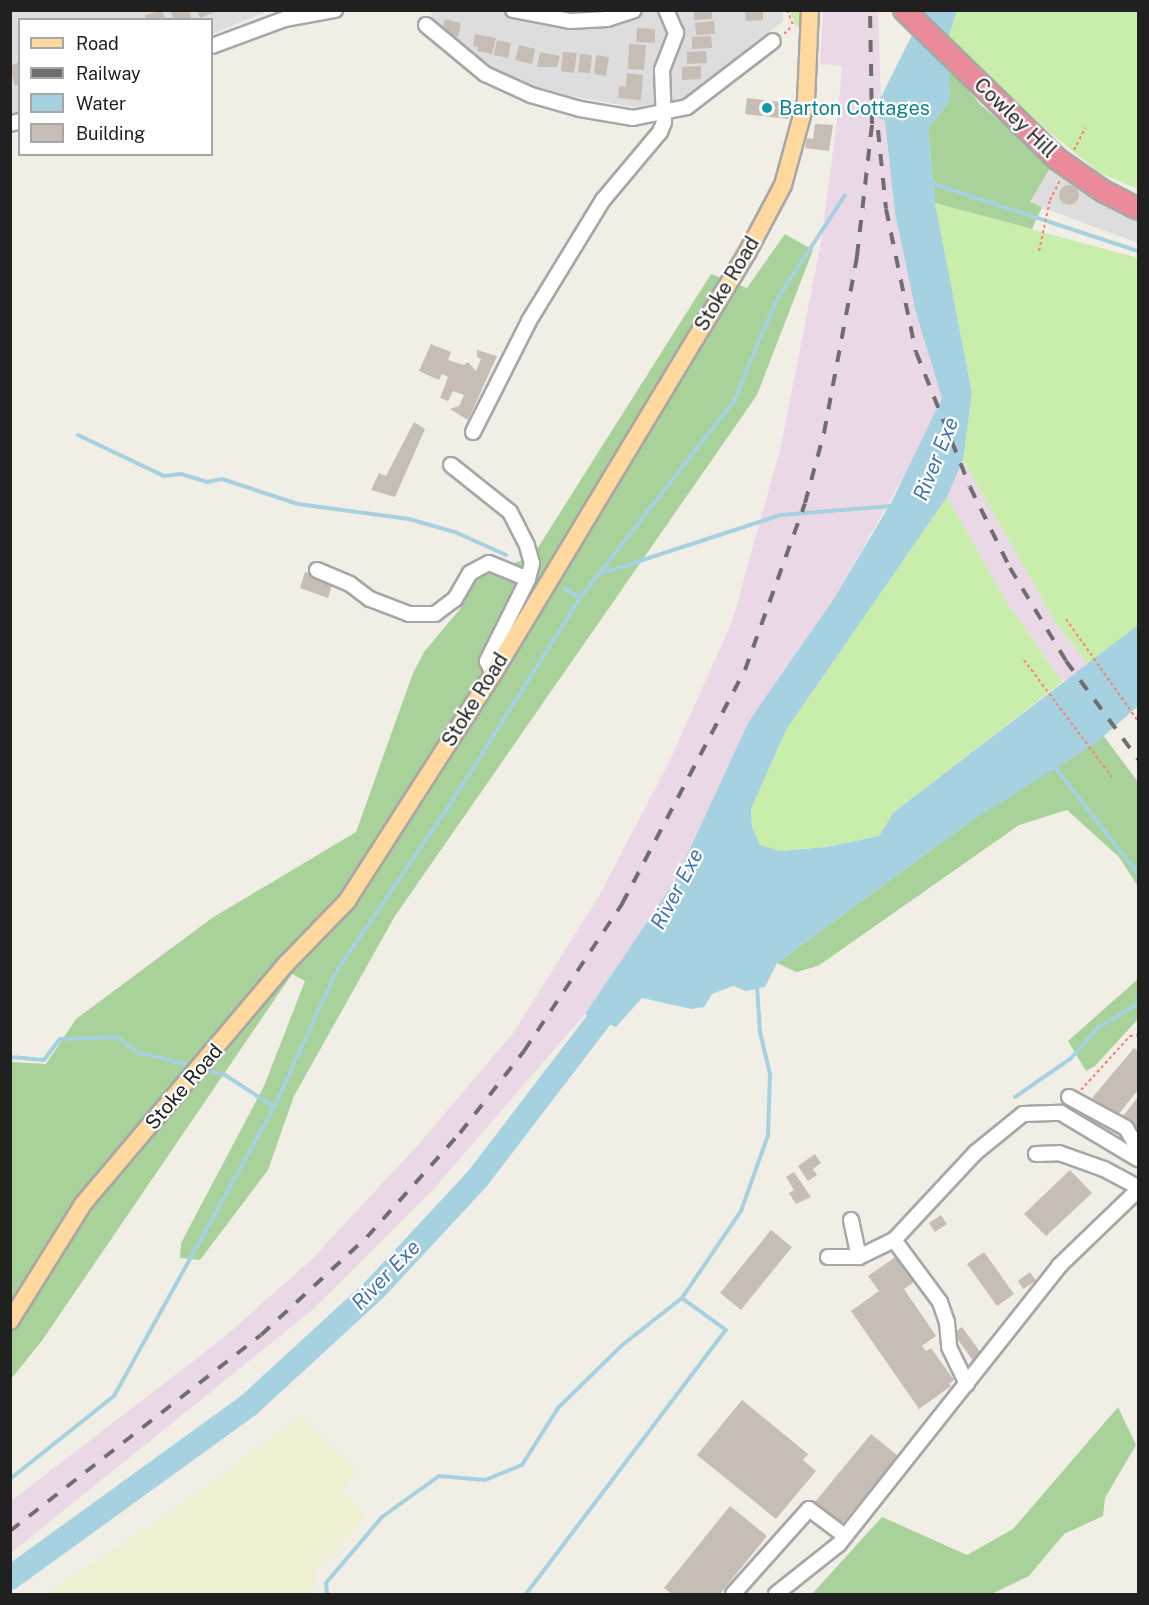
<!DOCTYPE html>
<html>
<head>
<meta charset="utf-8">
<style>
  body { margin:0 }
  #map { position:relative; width:1149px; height:1605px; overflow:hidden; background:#f1eee6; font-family:"Public Sans",sans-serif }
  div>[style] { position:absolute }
  .residential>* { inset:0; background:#dedddd }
  .industrial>* { inset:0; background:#ead8e6 }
  .farmland>* { inset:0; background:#edf0d1 }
  .grass>* { inset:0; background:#c9edaa }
  .forest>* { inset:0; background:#a8d299 }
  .water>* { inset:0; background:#a5d1e0 }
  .stream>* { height:4px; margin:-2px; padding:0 2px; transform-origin:2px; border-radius:2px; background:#a5d1e0 }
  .river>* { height:24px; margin:-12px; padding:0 12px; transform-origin:12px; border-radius:12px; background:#a5d1e0 }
  .building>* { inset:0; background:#c6beb5 }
  .round { border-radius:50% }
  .path>* { height:2px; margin-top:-1px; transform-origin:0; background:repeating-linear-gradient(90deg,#ff7e69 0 3px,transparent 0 6px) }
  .roads { filter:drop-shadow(2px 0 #a7a7a7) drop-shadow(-2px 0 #a7a7a7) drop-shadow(0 2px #a7a7a7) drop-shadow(0 -2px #a7a7a7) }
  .minor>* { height:14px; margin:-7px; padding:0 7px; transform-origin:7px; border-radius:7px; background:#fff }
  .major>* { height:16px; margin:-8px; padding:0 8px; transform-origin:8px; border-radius:8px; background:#ffd89d }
  .highway>* { height:20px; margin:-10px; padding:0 10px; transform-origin:10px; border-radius:10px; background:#eb8b9a }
  .rail>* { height:4px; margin-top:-2px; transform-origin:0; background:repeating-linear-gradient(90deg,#6e6e6e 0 12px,transparent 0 24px) }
  .dots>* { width:16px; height:16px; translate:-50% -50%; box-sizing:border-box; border:3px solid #fff; border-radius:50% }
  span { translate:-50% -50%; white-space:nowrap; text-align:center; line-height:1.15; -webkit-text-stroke:4.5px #fff; paint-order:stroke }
  .culture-label { font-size:20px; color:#0d838f }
  .left { translate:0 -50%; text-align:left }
  .street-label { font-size:20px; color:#202020 }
  .water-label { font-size:21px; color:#4475ad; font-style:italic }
  .frame { position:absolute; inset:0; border:12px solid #202020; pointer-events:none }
  .legend { position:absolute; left:18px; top:18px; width:195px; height:138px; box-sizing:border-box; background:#fff; border:2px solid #a6a6a6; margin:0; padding:8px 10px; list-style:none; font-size:18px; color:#202020 }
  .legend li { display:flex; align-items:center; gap:12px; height:30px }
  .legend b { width:30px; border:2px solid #a6a6a6 }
</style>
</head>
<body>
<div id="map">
  <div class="residential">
    <div style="clip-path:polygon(783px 10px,783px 22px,754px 42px,684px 103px,644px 109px,536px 90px,485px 69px,434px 30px,431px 11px)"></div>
    <div style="clip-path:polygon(11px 11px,268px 11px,212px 34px,212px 20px,20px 20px,19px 111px,11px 114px)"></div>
    <div style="clip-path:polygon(1052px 165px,1138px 216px,1138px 243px,1030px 203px)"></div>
  </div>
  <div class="industrial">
    <div style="clip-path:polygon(823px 11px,878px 11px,881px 98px,872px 115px,885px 121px,895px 213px,916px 313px,942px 398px,924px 441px,833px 600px,749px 721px,676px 879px,585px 1014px,432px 1191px,311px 1311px,11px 1553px,11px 1501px,222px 1339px,311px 1260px,418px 1145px,514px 1032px,599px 896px,669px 762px,732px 622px,781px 446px,821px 242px,838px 113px,842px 66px,820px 64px)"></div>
    <div style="clip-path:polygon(963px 460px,1057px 625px,1089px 665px,1062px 682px,1004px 598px,947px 497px)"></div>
  </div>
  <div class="farmland">
    <div style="clip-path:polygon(300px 1416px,357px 1470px,343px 1491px,366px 1515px,317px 1570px,312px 1594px,45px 1594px,160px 1520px)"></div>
  </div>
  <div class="grass">
    <div style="clip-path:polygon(790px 11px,802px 11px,801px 27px,796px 26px)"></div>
    <div style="clip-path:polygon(957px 11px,1138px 11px,1138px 189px,1100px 173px,1041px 125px,948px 38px)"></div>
    <div style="clip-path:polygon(935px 203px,1138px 258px,1138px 625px,1089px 665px,1057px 625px,963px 460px,972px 393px)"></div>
    <div style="clip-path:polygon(947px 497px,1004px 598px,1062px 682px,894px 812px,879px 836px,827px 847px,780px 851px,760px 845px,752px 827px,751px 809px,786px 730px)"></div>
  </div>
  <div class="forest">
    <div style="clip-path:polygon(948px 67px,981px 105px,1052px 165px,1030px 202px,1042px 207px,1032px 229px,935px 203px,928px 128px,950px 101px)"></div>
    <div style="clip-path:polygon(785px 234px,813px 250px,757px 395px,395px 916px,294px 1096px,268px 1170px,200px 1260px,180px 1258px,181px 1243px,264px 1086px,305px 981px,292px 974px,41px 1342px,11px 1379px,11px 1062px,46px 1064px,76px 1019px,212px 918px,356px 832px,413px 673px,424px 652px,460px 609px,478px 575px,532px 557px,711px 274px,747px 288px)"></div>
    <div style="clip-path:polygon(1103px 735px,1138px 782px,1138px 901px,1137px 885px,1119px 857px,1067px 810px,1019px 825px,818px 966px,796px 972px,777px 963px,968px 823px)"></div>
    <div style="clip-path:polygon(1138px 979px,1138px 1019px,1095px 1066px,1086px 1071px,1068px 1041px)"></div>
    <div style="clip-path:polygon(1118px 1407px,1136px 1445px,1105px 1498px,1103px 1516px,1064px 1534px,1029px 1576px,992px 1594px,812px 1594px,882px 1517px,967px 1555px,1013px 1529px)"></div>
  </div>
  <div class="water">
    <div style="clip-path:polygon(924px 11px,957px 11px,948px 38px,950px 101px,928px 128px,935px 203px,972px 393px,963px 460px,947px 497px,786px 730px,751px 809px,752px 827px,760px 845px,780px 851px,827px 847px,879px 836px,894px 812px,1138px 625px,1138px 706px,1096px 743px,968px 823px,777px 963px,765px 987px,746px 991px,733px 986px,712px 994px,704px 1007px,691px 1009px,642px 998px,616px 1027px,585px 1014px,676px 879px,749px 721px,833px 600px,892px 501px,942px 398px,916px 313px,895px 213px,885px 121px,872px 115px)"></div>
  </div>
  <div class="stream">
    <div style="left:931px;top:183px;width:218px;rotate:18.2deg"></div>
    <div style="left:78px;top:435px;width:95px;rotate:25.5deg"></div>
    <div style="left:164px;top:476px;width:17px;rotate:-7deg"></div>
    <div style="left:181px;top:474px;width:27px;rotate:17deg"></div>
    <div style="left:207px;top:482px;width:15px;rotate:-11deg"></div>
    <div style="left:222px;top:479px;width:80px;rotate:18.2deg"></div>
    <div style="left:298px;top:504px;width:112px;rotate:7.7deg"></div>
    <div style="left:409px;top:519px;width:48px;rotate:15.8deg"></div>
    <div style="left:455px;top:532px;width:56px;rotate:24.3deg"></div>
    <div style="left:603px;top:573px;width:186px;rotate:-18.1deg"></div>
    <div style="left:780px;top:515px;width:112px;rotate:-4.6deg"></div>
    <div style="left:564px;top:588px;width:19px;rotate:32deg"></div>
    <div style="left:1054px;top:766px;width:137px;rotate:52.1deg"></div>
    <div style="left:10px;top:1057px;width:34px;rotate:5deg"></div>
    <div style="left:44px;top:1060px;width:26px;rotate:-53deg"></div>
    <div style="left:60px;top:1039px;width:57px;rotate:-2deg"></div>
    <div style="left:117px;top:1037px;width:26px;rotate:36deg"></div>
    <div style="left:138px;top:1052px;width:57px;rotate:14.3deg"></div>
    <div style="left:203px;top:1069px;width:23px;rotate:15deg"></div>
    <div style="left:225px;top:1075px;width:59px;rotate:33.1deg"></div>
    <div style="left:1015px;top:1097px;width:67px;rotate:-34.6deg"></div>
    <div style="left:1070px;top:1059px;width:42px;rotate:-47.9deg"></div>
    <div style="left:1098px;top:1028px;width:47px;rotate:-31deg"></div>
    <div style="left:10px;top:1479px;width:133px;rotate:-38.6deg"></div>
    <div style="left:114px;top:1396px;width:330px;rotate:-61deg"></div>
    <div style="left:274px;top:1107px;width:149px;rotate:-65.3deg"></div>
    <div style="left:336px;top:972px;width:204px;rotate:-55.8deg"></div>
    <div style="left:451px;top:803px;width:242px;rotate:-57.8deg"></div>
    <div style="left:580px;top:598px;width:250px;rotate:-52deg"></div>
    <div style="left:734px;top:401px;width:108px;rotate:-67.2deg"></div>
    <div style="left:776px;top:301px;width:126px;rotate:-56.9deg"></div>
    <div style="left:327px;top:1594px;width:11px;rotate:-95deg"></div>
    <div style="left:326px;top:1583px;width:87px;rotate:-49.7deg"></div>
    <div style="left:382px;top:1517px;width:70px;rotate:-35.7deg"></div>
    <div style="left:439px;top:1476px;width:46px;rotate:5deg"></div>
    <div style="left:485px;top:1480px;width:40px;rotate:-22deg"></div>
    <div style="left:522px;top:1465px;width:67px;rotate:-57.7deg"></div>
    <div style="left:558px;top:1408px;width:88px;rotate:-44.5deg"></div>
    <div style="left:621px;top:1346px;width:78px;rotate:-38.2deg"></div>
    <div style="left:682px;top:1298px;width:105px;rotate:-55.9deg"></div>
    <div style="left:741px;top:1211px;width:81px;rotate:-70.4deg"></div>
    <div style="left:768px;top:1135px;width:61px;rotate:-88.1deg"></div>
    <div style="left:770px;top:1074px;width:43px;rotate:-103.4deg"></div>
    <div style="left:760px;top:1032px;width:46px;rotate:-93.7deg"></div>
    <div style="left:526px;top:1594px;width:331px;rotate:-52.9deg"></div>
    <div style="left:726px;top:1330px;width:54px;rotate:-144deg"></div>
  </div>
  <div class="river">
    <div style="left:10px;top:1578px;width:295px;rotate:-35.9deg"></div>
    <div style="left:249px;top:1405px;width:171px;rotate:-42.6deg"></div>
    <div style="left:375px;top:1289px;width:151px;rotate:-47.1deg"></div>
    <div style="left:478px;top:1178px;width:230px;rotate:-52.6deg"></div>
  </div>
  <div class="building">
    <div style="clip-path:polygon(162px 10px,166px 20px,146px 20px,145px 15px)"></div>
    <div style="clip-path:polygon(170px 10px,189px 10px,192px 20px,174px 20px)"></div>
    <div style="clip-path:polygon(197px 10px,214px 10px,215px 12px,200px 18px)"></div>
    <div style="clip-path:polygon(694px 10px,712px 10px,712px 19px,694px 20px)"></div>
    <div style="clip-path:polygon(745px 10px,763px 10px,763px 20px,746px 21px)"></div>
    <div style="clip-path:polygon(445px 19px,461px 23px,458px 37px,441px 33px)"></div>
    <div style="clip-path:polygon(714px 21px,715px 34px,696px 35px,695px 23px)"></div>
    <div style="clip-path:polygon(637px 28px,655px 29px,655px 43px,636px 42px)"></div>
    <div style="clip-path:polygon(475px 34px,496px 38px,492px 54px,477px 51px,478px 47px,473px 46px)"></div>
    <div style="clip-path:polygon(711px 36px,712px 48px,692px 49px,692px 37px)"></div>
    <div style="clip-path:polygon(497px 40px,511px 43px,508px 58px,494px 55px)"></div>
    <div style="clip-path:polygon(629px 44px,646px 45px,644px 70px,628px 69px)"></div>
    <div style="clip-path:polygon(519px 45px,535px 49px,532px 64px,515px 60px)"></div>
    <div style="clip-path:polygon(706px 51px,707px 63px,687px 64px,687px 52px)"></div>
    <div style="clip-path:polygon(540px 52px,560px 56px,557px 67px,537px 67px)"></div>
    <div style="clip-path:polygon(563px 52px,577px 53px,574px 73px,561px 71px)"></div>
    <div style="clip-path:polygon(580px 54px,592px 55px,590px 73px,578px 72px)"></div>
    <div style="clip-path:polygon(596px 55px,609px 57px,606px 76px,594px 74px)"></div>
    <div style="clip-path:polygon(20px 62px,20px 84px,15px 86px,10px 66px)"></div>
    <div style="clip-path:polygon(701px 66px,701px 79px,682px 80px,682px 67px)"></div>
    <div style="clip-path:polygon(627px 73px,643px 75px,641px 100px,618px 98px,619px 86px,626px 87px)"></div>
    <div style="clip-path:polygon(747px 98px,790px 103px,788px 119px,745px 114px)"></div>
    <div style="clip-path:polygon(815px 124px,833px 125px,829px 151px,805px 148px,807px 138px,813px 139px)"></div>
    <div class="round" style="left:1059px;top:185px;width:20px;height:20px"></div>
    <div style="clip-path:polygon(431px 344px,451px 352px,448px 360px,464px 365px,468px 362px,476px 371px,481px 359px,477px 357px,477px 350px,497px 356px,468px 420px,450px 409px,459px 406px,464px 395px,453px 391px,448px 401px,440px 398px,448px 377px,442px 374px,439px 380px,419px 371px)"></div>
    <div style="clip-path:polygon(414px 422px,425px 429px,395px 497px,371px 490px,379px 473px,386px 476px)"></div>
    <div style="clip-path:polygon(305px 572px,333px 582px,328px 598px,300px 588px)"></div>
    <div style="clip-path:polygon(1134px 1048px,1138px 1051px,1138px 1090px,1117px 1116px,1092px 1098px)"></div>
    <div style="clip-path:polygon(1138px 1097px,1138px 1135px,1120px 1120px)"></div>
    <div style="clip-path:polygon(815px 1154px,821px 1163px,813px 1169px,817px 1175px,808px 1181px,798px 1166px)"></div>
    <div style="clip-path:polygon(1070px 1170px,1092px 1193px,1046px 1236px,1024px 1214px)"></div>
    <div style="clip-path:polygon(794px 1172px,811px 1197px,796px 1204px,789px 1193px,794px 1190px,786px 1177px)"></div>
    <div style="clip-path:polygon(941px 1215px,947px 1224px,935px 1232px,929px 1223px)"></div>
    <div style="clip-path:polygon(771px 1230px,792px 1247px,741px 1310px,720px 1293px)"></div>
    <div style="clip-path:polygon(984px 1252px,1014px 1294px,997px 1306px,967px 1264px)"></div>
    <div style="clip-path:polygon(897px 1256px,914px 1282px,904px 1289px,936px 1336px,922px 1346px,926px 1351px,931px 1348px,954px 1380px,949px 1384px,951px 1386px,919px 1409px,851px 1311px,879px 1291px,868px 1276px)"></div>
    <div style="clip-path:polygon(1030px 1272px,1036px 1281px,1023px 1289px,1018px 1281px)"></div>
    <div style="clip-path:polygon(962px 1327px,983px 1356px,974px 1362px,953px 1333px)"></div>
    <div style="clip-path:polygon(742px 1400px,808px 1454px,803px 1460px,816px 1471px,776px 1519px,697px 1455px)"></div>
    <div style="clip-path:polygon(871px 1434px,898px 1456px,842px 1524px,815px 1502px)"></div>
    <div style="clip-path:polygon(730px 1506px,767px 1536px,720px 1594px,672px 1594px,664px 1588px)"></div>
  </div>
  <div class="path">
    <div style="left:787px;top:10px;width:18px;rotate:68deg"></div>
    <div style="left:784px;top:34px;width:11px;rotate:-45deg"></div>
    <div style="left:1074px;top:150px;width:25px;rotate:-63deg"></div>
    <div style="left:1039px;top:251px;width:52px;rotate:-77.8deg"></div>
    <div style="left:1050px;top:200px;width:22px;rotate:-63deg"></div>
    <div style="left:1066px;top:619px;width:125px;rotate:54.8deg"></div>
    <div style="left:1024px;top:660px;width:146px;rotate:53.1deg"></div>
    <div style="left:1081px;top:1090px;width:73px;rotate:-47.8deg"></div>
    <div style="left:1130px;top:1036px;width:8px;rotate:-7deg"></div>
  </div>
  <div class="roads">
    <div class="minor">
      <div style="left:513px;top:10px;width:58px;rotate:10.9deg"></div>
      <div style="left:570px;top:21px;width:37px;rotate:-3deg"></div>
      <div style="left:607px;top:19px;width:28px;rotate:-18deg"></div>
      <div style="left:426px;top:25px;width:77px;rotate:39.7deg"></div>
      <div style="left:485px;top:74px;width:51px;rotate:24.5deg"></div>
      <div style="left:531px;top:95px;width:51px;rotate:15.9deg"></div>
      <div style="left:580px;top:109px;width:54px;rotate:9.6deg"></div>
      <div style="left:633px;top:118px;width:55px;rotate:-11.5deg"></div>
      <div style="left:687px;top:107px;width:108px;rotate:-37.5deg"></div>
      <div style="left:212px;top:46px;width:78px;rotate:-20.3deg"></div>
      <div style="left:285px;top:19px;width:51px;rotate:-10.2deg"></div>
      <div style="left:10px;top:124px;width:10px;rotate:-17deg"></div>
      <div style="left:473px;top:432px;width:124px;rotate:-63.2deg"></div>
      <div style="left:529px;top:321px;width:142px;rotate:-58.6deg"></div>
      <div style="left:603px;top:200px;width:89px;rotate:-50deg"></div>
      <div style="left:660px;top:132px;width:11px;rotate:-68deg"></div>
      <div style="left:664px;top:122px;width:52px;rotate:-92.2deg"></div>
      <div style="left:662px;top:70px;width:40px;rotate:-69deg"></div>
      <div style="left:676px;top:33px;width:25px;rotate:-113deg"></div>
      <div style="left:451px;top:465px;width:75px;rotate:38.5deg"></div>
      <div style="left:510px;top:512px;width:38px;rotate:63deg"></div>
      <div style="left:527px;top:546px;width:18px;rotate:74deg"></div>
      <div style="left:532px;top:563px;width:16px;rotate:104deg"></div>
      <div style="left:317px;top:570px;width:36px;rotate:23deg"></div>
      <div style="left:350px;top:584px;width:25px;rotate:37deg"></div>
      <div style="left:370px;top:599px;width:42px;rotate:21deg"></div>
      <div style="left:409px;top:614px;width:26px"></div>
      <div style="left:435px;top:614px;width:25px;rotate:-37deg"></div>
      <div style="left:455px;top:599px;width:30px;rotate:-60deg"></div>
      <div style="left:470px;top:573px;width:21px;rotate:-28deg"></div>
      <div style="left:489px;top:563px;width:42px;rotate:22.3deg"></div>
      <div style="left:528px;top:579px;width:92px;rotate:116.6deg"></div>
      <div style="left:487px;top:661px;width:14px;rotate:65deg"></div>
      <div style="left:1069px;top:1097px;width:65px;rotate:28.5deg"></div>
      <div style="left:1126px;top:1128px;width:24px;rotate:60deg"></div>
      <div style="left:1036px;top:1154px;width:23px;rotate:-2deg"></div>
      <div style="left:1059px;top:1153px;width:48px;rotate:19.6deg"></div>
      <div style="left:1104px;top:1169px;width:38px;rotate:28deg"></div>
      <div style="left:851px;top:1220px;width:38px;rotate:78deg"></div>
      <div style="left:894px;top:1240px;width:77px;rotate:53.4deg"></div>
      <div style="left:940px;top:1302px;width:21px;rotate:71deg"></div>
      <div style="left:947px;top:1322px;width:25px;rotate:85deg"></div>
      <div style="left:949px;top:1347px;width:41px;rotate:64.1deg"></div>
      <div style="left:828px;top:1257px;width:31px"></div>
      <div style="left:859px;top:1257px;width:39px;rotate:-26deg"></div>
      <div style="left:894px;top:1240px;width:119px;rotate:-47deg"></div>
      <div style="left:975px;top:1153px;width:62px;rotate:-39.1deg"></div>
      <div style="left:1023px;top:1114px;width:38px;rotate:-2deg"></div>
      <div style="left:1061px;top:1113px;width:90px;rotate:30.9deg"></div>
      <div style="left:733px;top:1594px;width:114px;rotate:-48.2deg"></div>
      <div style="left:809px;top:1509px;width:45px;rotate:36.9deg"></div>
      <div style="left:776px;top:1594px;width:80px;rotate:-38.4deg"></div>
      <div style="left:839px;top:1544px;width:355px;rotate:-51.6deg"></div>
      <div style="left:1059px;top:1266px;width:110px;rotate:-43.9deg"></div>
    </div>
    <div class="major">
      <div style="left:10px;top:1321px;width:138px;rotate:-58deg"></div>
      <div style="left:83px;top:1204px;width:314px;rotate:-49.8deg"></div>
      <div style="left:286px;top:964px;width:88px;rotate:-45.9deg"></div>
      <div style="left:347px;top:901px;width:270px;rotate:-57.3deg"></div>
      <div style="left:493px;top:674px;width:492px;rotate:-58.9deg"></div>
      <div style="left:747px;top:253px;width:77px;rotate:-62.1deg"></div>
      <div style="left:783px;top:185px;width:87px;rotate:-74.7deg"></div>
      <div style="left:806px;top:101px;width:91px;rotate:-87.5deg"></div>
    </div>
    <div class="highway">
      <div style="left:904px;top:10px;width:214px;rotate:44.2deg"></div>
      <div style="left:1057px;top:159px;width:56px;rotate:34.8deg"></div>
      <div style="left:1103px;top:191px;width:39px;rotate:27deg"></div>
    </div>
  </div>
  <div class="rail">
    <div style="left:878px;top:130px;width:79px;rotate:84.2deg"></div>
    <div style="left:886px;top:209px;width:146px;rotate:78.2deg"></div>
    <div style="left:916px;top:352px;width:145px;rotate:68.2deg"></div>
    <div style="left:970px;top:487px;width:90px;rotate:63.7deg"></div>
    <div style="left:1010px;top:568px;width:109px;rotate:58.9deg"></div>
    <div style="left:1066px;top:661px;width:122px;rotate:53.7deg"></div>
    <div style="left:10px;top:1531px;width:318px;rotate:-38deg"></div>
    <div style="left:261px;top:1335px;width:144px;rotate:-42.8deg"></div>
    <div style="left:367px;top:1237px;width:140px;rotate:-48.2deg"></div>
    <div style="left:460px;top:1133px;width:104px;rotate:-52deg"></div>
    <div style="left:524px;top:1051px;width:177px;rotate:-56.3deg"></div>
    <div style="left:622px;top:904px;width:264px;rotate:-62.3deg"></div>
    <div style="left:745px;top:670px;width:177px;rotate:-70.2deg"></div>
    <div style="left:805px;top:503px;width:73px;rotate:-74.8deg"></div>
    <div style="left:824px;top:433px;width:180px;rotate:-79.4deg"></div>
    <div style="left:857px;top:256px;width:133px;rotate:-83.5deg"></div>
    <div style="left:872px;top:124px;width:114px;rotate:-91deg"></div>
  </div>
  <div class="dots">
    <div style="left:767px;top:108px;background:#0f9aa8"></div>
  </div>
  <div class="culture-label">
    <span class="left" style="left:779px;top:108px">Barton Cottages</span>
  </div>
  <div class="street-label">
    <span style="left:1015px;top:118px;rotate:44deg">Cowley Hill</span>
    <span style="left:727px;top:284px;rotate:-59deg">Stoke Road</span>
    <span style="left:475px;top:700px;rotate:-58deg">Stoke Road</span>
    <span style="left:184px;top:1087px;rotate:-49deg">Stoke Road</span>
  </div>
  <div class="water-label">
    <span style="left:936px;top:459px;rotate:-68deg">River Exe</span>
    <span style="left:677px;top:889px;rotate:-62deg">River Exe</span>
    <span style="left:386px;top:1275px;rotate:-46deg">River Exe</span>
  </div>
  <div class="frame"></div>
  <ul class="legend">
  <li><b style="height:8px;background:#ffd89d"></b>Road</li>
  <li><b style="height:8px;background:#6e6e6e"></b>Railway</li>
  <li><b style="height:16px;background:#a5d1e0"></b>Water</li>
  <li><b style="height:16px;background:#c6beb5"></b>Building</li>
  </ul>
</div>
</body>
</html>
